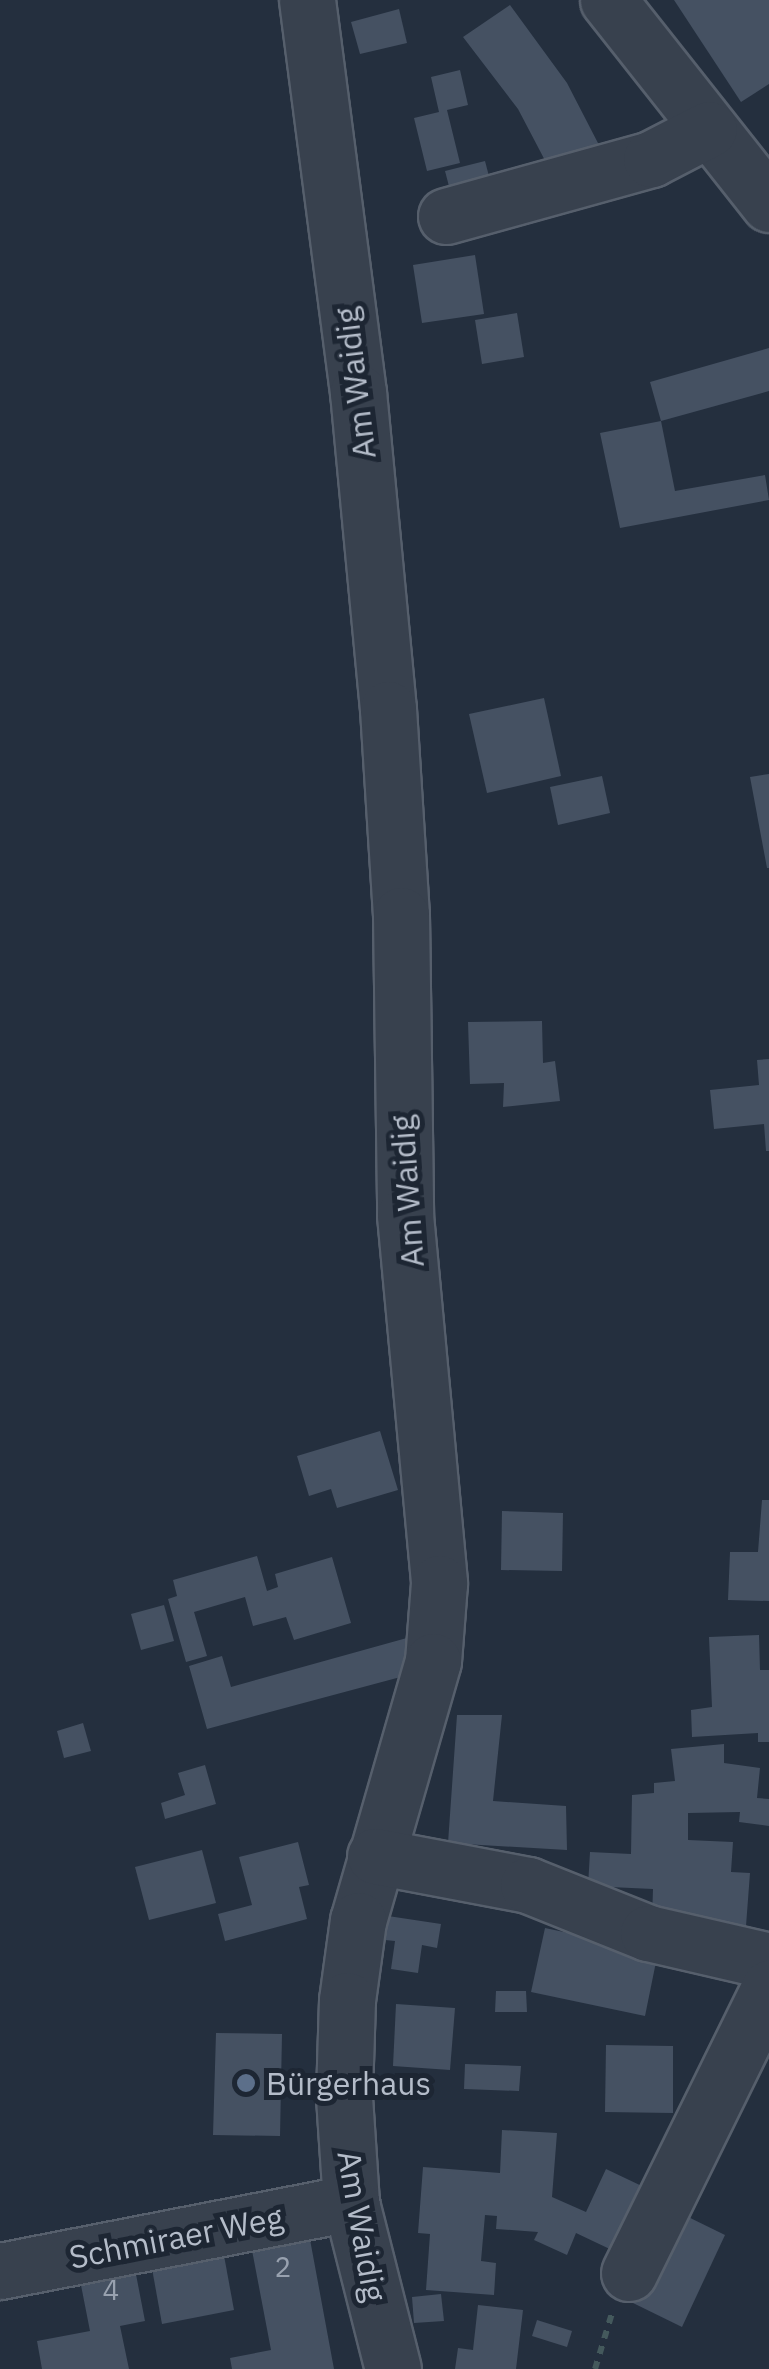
<!DOCTYPE html>
<html>
<head>
<meta charset="utf-8">
<style>
  body { margin:0 }
  #map { position:relative; width:769px; height:2369px; overflow:hidden; background:#242f3e; font-family:"IBM Plex Sans",sans-serif }
  div>[style] { position:absolute }
  .building>* { inset:0; background:#455162 }
  .path>* { height:6px; margin-top:-3px; transform-origin:0; background:repeating-linear-gradient(90deg,#44595c 0 8px,transparent 0 16px) }
  .roads { filter:drop-shadow(2px 0 #565f6c) drop-shadow(-2px 0 #565f6c) drop-shadow(0 2px #565f6c) drop-shadow(0 -2px #565f6c) }
  .minor>* { height:55px; margin:-27.5px; padding:0 27.5px; transform-origin:27.5px; border-radius:27.5px; background:#38414e }
  .dots>* { width:28px; height:28px; translate:-50% -50%; box-sizing:border-box; border:5px solid #1d2633; border-radius:50% }
  span { translate:-50% -50%; white-space:nowrap; text-align:center; line-height:1.15; -webkit-text-stroke:10px #1d2633; paint-order:stroke }
  .number-label { font-size:28px; color:#98a1af }
  .number-label span { -webkit-text-stroke-width:0 }
  .street-label { font-size:32px; color:#b4bcc9 }
  .poi-label { font-size:32px; color:#b4bcc9 }
  .left { translate:0 -50%; text-align:left }
</style>
</head>
<body>
<div id="map">
  <div class="building">
    <div style="clip-path:polygon(674px 0,769px 0,769px 84px,741px 102px)"></div>
    <div style="clip-path:polygon(510px 5px,567px 83px,599px 145px,550px 170px,518px 109px,463px 37px)"></div>
    <div style="clip-path:polygon(399px 9px,407px 43px,360px 54px,351px 22px)"></div>
    <div style="clip-path:polygon(460px 70px,468px 105px,447px 110px,460px 163px,427px 171px,414px 118px,439px 112px,431px 77px)"></div>
    <div style="clip-path:polygon(485px 161px,491px 184px,451px 194px,445px 171px)"></div>
    <div style="clip-path:polygon(475px 255px,484px 314px,422px 323px,413px 265px)"></div>
    <div style="clip-path:polygon(517px 313px,524px 357px,482px 364px,475px 320px)"></div>
    <div style="clip-path:polygon(769px 348px,769px 391px,661px 421px,650px 382px)"></div>
    <div style="clip-path:polygon(661px 421px,675px 491px,765px 475px,769px 500px,620px 528px,600px 433px)"></div>
    <div style="clip-path:polygon(544px 698px,561px 776px,487px 793px,469px 714px)"></div>
    <div style="clip-path:polygon(769px 774px,769px 868px,767px 868px,750px 777px)"></div>
    <div style="clip-path:polygon(602px 776px,610px 813px,558px 825px,550px 787px)"></div>
    <div style="clip-path:polygon(542px 1021px,543px 1063px,555px 1061px,560px 1101px,503px 1107px,504px 1083px,470px 1084px,468px 1022px)"></div>
    <div style="clip-path:polygon(769px 1059px,769px 1151px,766px 1151px,764px 1124px,714px 1129px,710px 1090px,759px 1085px,757px 1060px)"></div>
    <div style="clip-path:polygon(380px 1431px,398px 1490px,337px 1508px,331px 1489px,309px 1496px,297px 1456px)"></div>
    <div style="clip-path:polygon(762px 1500px,769px 1500px,769px 1601px,728px 1600px,730px 1552px,758px 1552px)"></div>
    <div style="clip-path:polygon(502px 1511px,563px 1513px,562px 1571px,501px 1570px)"></div>
    <div style="clip-path:polygon(257px 1556px,267px 1591px,278px 1587px,275px 1574px,332px 1557px,351px 1623px,294px 1640px,286px 1617px,253px 1626px,245px 1597px,194px 1612px,207px 1656px,186px 1662px,168px 1599px,177px 1596px,173px 1580px)"></div>
    <div style="clip-path:polygon(164px 1605px,174px 1641px,141px 1650px,131px 1614px)"></div>
    <div style="clip-path:polygon(759px 1635px,760px 1670px,769px 1670px,769px 1742px,758px 1742px,758px 1733px,692px 1737px,691px 1710px,712px 1707px,709px 1637px)"></div>
    <div style="clip-path:polygon(414px 1636px,408px 1675px,207px 1729px,189px 1666px,222px 1656px,231px 1687px)"></div>
    <div style="clip-path:polygon(457px 1715px,502px 1715px,493px 1801px,566px 1806px,567px 1850px,448px 1843px)"></div>
    <div style="clip-path:polygon(83px 1723px,91px 1751px,64px 1758px,57px 1731px)"></div>
    <div style="clip-path:polygon(724px 1744px,724px 1763px,760px 1768px,757px 1798px,769px 1799px,769px 1826px,739px 1822px,740px 1812px,688px 1813px,688px 1840px,733px 1842px,731px 1872px,750px 1873px,746px 1926px,652px 1919px,653px 1889px,588px 1886px,590px 1852px,631px 1854px,632px 1795px,654px 1793px,654px 1783px,675px 1781px,671px 1749px)"></div>
    <div style="clip-path:polygon(205px 1765px,216px 1804px,165px 1819px,161px 1803px,185px 1795px,178px 1773px)"></div>
    <div style="clip-path:polygon(298px 1842px,309px 1885px,299px 1887px,307px 1919px,225px 1941px,218px 1914px,252px 1905px,239px 1857px)"></div>
    <div style="clip-path:polygon(202px 1850px,216px 1903px,149px 1920px,135px 1867px)"></div>
    <div style="clip-path:polygon(388px 1916px,441px 1924px,437px 1948px,422px 1945px,418px 1973px,391px 1969px,395px 1941px,385px 1940px)"></div>
    <div style="clip-path:polygon(545px 1928px,658px 1952px,645px 2016px,531px 1992px)"></div>
    <div style="clip-path:polygon(496px 1991px,526px 1991px,527px 2012px,495px 2012px)"></div>
    <div style="clip-path:polygon(396px 2004px,455px 2008px,450px 2070px,393px 2066px)"></div>
    <div style="clip-path:polygon(216px 2033px,282px 2034px,280px 2136px,213px 2135px)"></div>
    <div style="clip-path:polygon(606px 2045px,673px 2046px,673px 2113px,605px 2112px)"></div>
    <div style="clip-path:polygon(465px 2064px,521px 2066px,519px 2091px,464px 2089px)"></div>
    <div style="clip-path:polygon(502px 2130px,557px 2133px,552px 2197px,586px 2212px,606px 2169px,646px 2188px,616px 2252px,576px 2233px,567px 2255px,534px 2240px,538px 2232px,496px 2229px,497px 2216px,485px 2215px,481px 2261px,496px 2263px,494px 2295px,426px 2290px,430px 2234px,418px 2233px,423px 2167px,500px 2173px)"></div>
    <div style="clip-path:polygon(676px 2211px,725px 2235px,682px 2327px,633px 2303px)"></div>
    <div style="clip-path:polygon(309px 2234px,334px 2369px,232px 2369px,230px 2358px,271px 2350px,251px 2245px)"></div>
    <div style="clip-path:polygon(223px 2250px,234px 2310px,162px 2324px,151px 2263px)"></div>
    <div style="clip-path:polygon(134px 2264px,145px 2321px,120px 2326px,129px 2369px,42px 2369px,37px 2341px,90px 2331px,79px 2275px)"></div>
    <div style="clip-path:polygon(441px 2294px,444px 2321px,414px 2323px,412px 2297px)"></div>
    <div style="clip-path:polygon(478px 2305px,523px 2310px,516px 2369px,455px 2369px,458px 2348px,473px 2350px)"></div>
    <div style="clip-path:polygon(537px 2320px,572px 2331px,567px 2347px,532px 2336px)"></div>
  </div>
  <div class="path">
    <div style="left:595px;top:2369px;width:59px;rotate:-73.1deg"></div>
  </div>
  <div class="roads">
    <div class="minor">
      <div style="left:307px;top:0;width:395px;rotate:82.6deg"></div>
      <div style="left:358px;top:392px;width:318px;rotate:84.6deg"></div>
      <div style="left:388px;top:709px;width:206px;rotate:86.4deg"></div>
      <div style="left:401px;top:915px;width:300px;rotate:89.2deg"></div>
      <div style="left:405px;top:1215px;width:370px;rotate:84.7deg"></div>
      <div style="left:439px;top:1583px;width:78px;rotate:94.4deg"></div>
      <div style="left:433px;top:1661px;width:270px;rotate:106.1deg"></div>
      <div style="left:358px;top:1920px;width:81px;rotate:97.8deg"></div>
      <div style="left:347px;top:2000px;width:97px;rotate:91.8deg"></div>
      <div style="left:344px;top:2097px;width:106px;rotate:86.2deg"></div>
      <div style="left:351px;top:2203px;width:171px;rotate:75.8deg"></div>
      <div style="left:608px;top:0;width:260px;rotate:51.7deg"></div>
      <div style="left:446px;top:216px;width:213px;rotate:-15.5deg"></div>
      <div style="left:651px;top:159px;width:65px;rotate:-27.3deg"></div>
      <div style="left:375px;top:1856px;width:156px;rotate:10.7deg"></div>
      <div style="left:528px;top:1885px;width:129px;rotate:21.8deg"></div>
      <div style="left:648px;top:1933px;width:124px;rotate:13deg"></div>
      <div style="left:0;top:2271px;width:358px;rotate:-11deg"></div>
      <div style="left:629px;top:2273px;width:318px;rotate:-63.8deg"></div>
    </div>
  </div>
  <div class="dots">
    <div style="left:246px;top:2083px;background:#5c6f8a"></div>
  </div>
  <div class="number-label">
    <span style="left:283px;top:2267px">2</span>
    <span style="left:111px;top:2290px">4</span>
  </div>
  <div class="street-label">
    <span style="left:355px;top:383px;rotate:-97deg">Am Waidig</span>
    <span style="left:407px;top:1191px;rotate:-94deg">Am Waidig</span>
    <span style="left:362px;top:2226px;rotate:80deg">Am Waidig</span>
    <span style="left:176px;top:2237px;rotate:-11deg">Schmiraer Weg</span>
  </div>
  <div class="poi-label">
    <span class="left" style="left:266px;top:2083px">Bürgerhaus</span>
  </div>
</div>
</body>
</html>
